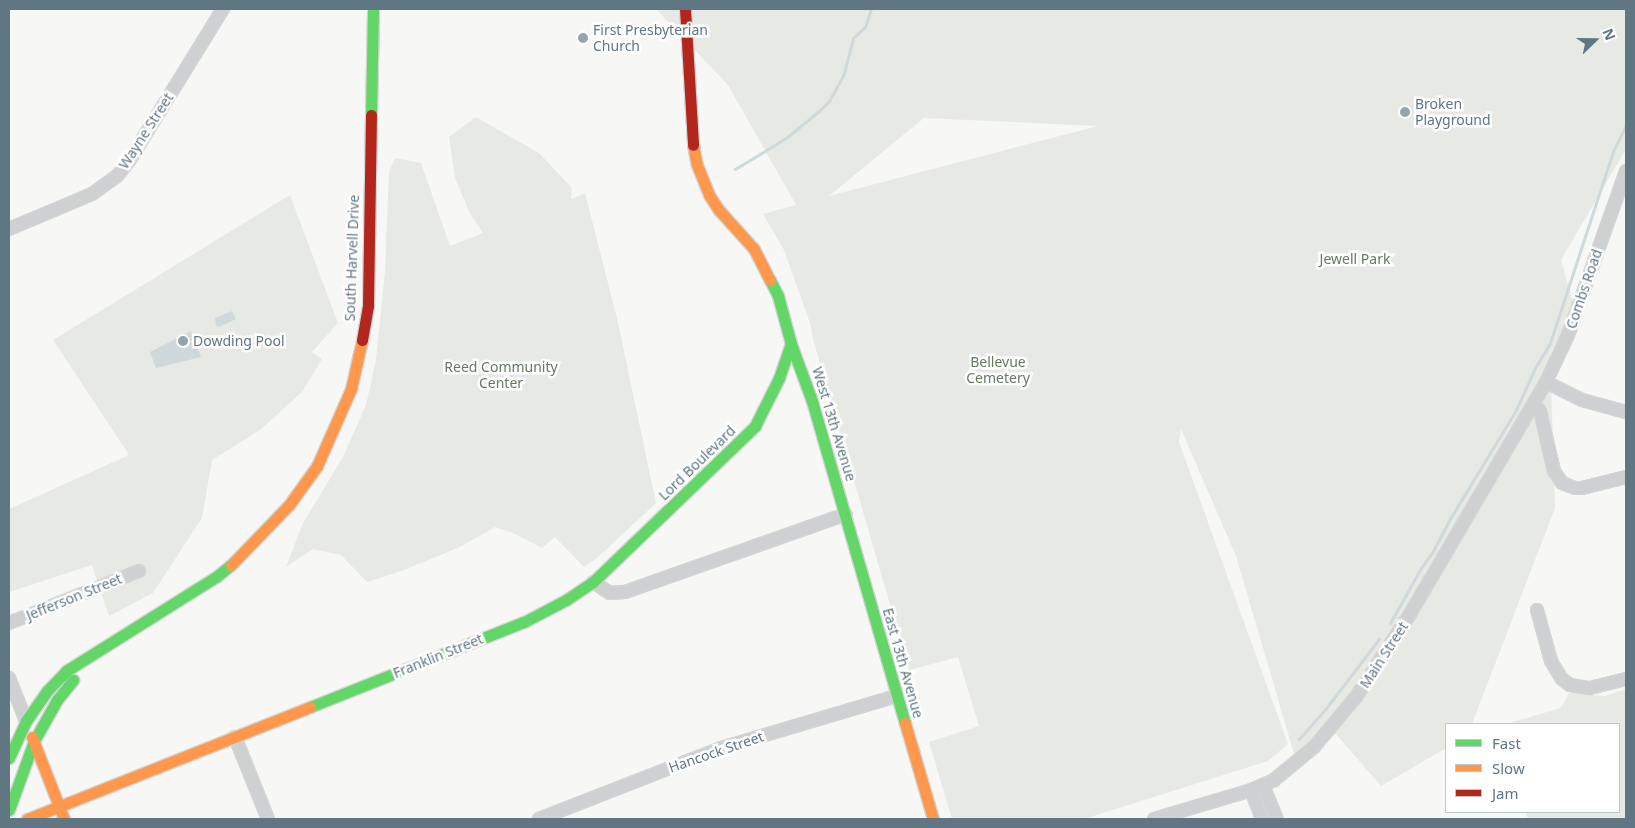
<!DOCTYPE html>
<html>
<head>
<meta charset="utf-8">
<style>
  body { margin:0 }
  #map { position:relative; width:1635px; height:828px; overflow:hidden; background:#f7f7f6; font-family:"Noto Sans",sans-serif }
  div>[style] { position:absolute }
  .green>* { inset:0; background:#e7eae4 }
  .water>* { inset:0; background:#cfd9db }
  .stream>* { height:3px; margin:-1.5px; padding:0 1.5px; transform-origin:1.5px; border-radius:1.5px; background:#cfd9db }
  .roads { filter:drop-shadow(1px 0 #d4d5d5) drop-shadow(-1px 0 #d4d5d5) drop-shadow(0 1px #d4d5d5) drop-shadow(0 -1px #d4d5d5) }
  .street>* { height:12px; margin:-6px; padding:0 6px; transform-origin:6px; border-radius:6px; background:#cfd0d1 }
  .fast>* { height:11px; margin:-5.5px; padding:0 5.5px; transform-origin:5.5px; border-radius:5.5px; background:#63d668 }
  .slow>* { height:11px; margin:-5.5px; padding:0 5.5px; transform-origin:5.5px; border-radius:5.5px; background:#ff974d }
  .jam>* { height:11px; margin:-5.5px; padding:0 5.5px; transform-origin:5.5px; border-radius:5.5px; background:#b3261e }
  .dots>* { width:14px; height:14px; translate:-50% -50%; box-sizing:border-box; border:2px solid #fff; border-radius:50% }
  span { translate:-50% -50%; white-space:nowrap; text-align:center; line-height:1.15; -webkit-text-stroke:5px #fff; paint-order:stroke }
  .poi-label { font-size:14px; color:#607683 }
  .left { translate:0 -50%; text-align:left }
  .street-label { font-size:14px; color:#607683 }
  .park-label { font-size:14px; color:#667a5f }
  .frame { position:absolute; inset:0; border:10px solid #607683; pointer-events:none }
  .legend { position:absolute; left:1445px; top:723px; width:175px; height:90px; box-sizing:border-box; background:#fff; border:1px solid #bfc8cd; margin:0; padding:6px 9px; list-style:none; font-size:15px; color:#607683 }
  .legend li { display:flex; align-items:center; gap:10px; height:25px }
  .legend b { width:25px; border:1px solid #bfc8cd }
  .north { position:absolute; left:1570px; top:15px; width:50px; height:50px; -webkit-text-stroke:4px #fff; paint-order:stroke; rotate:68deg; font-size:14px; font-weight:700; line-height:20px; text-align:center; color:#607683 }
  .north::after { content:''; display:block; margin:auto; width:18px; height:22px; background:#607683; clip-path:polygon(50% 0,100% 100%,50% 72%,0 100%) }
</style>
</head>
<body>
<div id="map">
  <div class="green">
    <div style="clip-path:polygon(evenodd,656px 9px,1626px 9px,1626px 149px,1561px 260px,1575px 309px,1550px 354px,1555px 508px,1472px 724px,1446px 724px,1446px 748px,1381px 786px,1327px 724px,1295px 757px,1236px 556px,1181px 429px,1179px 442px,1288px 744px,1268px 761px,1084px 819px,952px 819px,929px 742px,979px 726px,958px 657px,909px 670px,814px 343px,810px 323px,784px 250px,763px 214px,796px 205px,728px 85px,656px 9px,924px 118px,1098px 126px,829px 196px,924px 118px)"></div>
    <div style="clip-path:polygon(476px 117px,539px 153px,572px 188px,571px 199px,585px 193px,617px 318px,656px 503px,597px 558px,584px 567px,555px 537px,542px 548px,513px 533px,495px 527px,460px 547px,404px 570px,367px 582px,341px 555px,313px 549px,286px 567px,303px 523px,343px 457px,366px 405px,376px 360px,385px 271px,389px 172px,395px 158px,421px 163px,450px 246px,483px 233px,470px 214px,455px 178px,449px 137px)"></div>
    <div style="clip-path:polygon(290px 195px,338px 323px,312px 352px,322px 359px,303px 391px,260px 430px,212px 460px,202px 518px,153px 593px,109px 616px,92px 565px,9px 592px,9px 509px,129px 455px,53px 340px)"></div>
    <div style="clip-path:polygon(1626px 689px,1626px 819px,1528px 819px,1526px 812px,1619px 812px,1619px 724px,1506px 724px,1561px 708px,1569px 693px,1605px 696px)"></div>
  </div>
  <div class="water">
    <div style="clip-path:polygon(232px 311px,236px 319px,219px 327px,216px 325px,215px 318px)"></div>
    <div style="clip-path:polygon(191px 331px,201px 357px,156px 368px,150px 352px)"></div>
  </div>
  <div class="stream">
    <div style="left:735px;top:169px;width:60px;rotate:-31.3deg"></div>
    <div style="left:786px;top:138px;width:43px;rotate:-39.3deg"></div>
    <div style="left:819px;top:111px;width:14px;rotate:-45deg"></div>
    <div style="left:829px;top:101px;width:29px;rotate:-61deg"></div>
    <div style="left:843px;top:76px;width:39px;rotate:-75deg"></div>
    <div style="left:853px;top:38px;width:16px;rotate:-43deg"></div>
    <div style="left:865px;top:27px;width:19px;rotate:-72deg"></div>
    <div style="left:1390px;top:623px;width:63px;rotate:-60.6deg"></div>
    <div style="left:1421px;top:568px;width:19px;rotate:-54deg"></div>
    <div style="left:1432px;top:553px;width:41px;rotate:-62.2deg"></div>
    <div style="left:1451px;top:517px;width:125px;rotate:-58.7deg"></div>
    <div style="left:1516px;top:410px;width:46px;rotate:-65.7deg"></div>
    <div style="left:1535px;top:368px;width:29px;rotate:-59deg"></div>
    <div style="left:1550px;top:343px;width:202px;rotate:-71.8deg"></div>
    <div style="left:1613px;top:151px;width:29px;rotate:-63deg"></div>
    <div style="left:1299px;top:739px;width:43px;rotate:-48.8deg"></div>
    <div style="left:1327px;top:707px;width:86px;rotate:-52.6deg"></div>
  </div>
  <div class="roads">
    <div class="street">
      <div style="left:9px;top:229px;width:90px;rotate:-22.9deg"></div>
      <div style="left:92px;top:194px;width:31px;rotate:-36deg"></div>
      <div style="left:117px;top:176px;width:19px;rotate:-51deg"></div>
      <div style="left:129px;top:161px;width:179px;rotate:-58.3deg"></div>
      <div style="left:1546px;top:382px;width:40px;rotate:26.6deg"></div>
      <div style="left:1582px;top:400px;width:46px;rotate:15.3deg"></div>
      <div style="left:1534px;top:403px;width:10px;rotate:53deg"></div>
      <div style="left:1540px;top:411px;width:62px;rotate:76.9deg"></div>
      <div style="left:1554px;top:471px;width:14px;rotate:56deg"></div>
      <div style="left:1562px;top:483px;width:14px;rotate:21deg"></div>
      <div style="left:1575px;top:488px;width:7px"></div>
      <div style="left:1582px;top:488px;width:45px;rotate:-14deg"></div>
      <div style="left:593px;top:582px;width:20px;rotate:33deg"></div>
      <div style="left:610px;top:593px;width:15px;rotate:-4deg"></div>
      <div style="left:625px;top:592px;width:234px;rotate:-19.4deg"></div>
      <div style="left:1537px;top:610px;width:53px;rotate:74.6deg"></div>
      <div style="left:1551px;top:661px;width:21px;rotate:59deg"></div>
      <div style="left:1562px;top:679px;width:10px;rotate:37deg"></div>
      <div style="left:1570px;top:685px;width:20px;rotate:9deg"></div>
      <div style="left:1590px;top:688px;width:37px;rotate:-14deg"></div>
      <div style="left:9px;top:623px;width:140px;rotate:-21.8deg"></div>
      <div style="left:9px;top:678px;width:46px;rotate:68.4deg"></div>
      <div style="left:235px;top:737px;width:88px;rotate:68.1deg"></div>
      <div style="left:1263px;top:785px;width:37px;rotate:68deg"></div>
      <div style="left:1251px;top:790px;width:31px;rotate:69deg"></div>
      <div style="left:539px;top:819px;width:195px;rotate:-21.3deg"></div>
      <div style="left:721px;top:748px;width:184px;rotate:-16.5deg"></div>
      <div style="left:1154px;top:819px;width:101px;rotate:-16.6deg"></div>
      <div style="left:1251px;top:790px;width:25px;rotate:-23deg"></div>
      <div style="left:1274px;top:780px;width:52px;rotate:-39.5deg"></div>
      <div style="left:1314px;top:747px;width:65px;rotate:-50deg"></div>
      <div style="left:1356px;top:697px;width:99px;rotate:-57deg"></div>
      <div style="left:1410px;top:614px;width:269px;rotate:-59.6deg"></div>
      <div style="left:1546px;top:382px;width:52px;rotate:-64.9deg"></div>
      <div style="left:1568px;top:335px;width:174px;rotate:-70.5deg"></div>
    </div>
    <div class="fast">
      <div style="left:371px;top:115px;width:106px;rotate:-88.9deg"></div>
      <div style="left:770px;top:280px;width:18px;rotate:63deg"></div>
      <div style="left:778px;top:296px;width:50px;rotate:74.8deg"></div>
      <div style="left:791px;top:344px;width:61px;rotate:69.8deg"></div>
      <div style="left:812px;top:401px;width:335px;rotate:73.9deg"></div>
      <div style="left:310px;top:707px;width:230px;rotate:-21.7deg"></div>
      <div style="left:524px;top:622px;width:47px;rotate:-27.6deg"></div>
      <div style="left:566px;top:600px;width:32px;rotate:-34deg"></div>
      <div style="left:593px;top:582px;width:225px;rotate:-43.9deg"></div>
      <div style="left:755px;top:426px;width:54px;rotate:-63.4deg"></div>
      <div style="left:779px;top:378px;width:36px;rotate:-71deg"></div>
      <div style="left:9px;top:758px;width:41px;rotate:-65.3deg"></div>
      <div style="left:26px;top:721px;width:37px;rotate:-55deg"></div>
      <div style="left:47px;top:691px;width:28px;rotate:-46deg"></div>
      <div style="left:66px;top:671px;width:177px;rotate:-32.1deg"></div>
      <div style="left:216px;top:577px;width:19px;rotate:-39deg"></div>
      <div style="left:9px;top:810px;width:73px;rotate:-70.1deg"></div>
      <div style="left:34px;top:741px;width:47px;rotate:-60.7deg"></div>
      <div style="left:57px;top:700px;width:26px;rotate:-51deg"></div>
    </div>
    <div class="slow">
      <div style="left:693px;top:145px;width:20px;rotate:79deg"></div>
      <div style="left:697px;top:165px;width:32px;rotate:68deg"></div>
      <div style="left:709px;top:195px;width:17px;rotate:57deg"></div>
      <div style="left:718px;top:209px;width:54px;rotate:48deg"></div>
      <div style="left:754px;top:249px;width:35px;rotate:63deg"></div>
      <div style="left:231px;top:565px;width:83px;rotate:-46deg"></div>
      <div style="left:289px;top:505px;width:48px;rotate:-54.3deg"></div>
      <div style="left:317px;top:466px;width:84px;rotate:-66.2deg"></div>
      <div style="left:351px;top:389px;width:50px;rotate:-77.3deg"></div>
      <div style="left:905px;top:723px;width:100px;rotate:73.7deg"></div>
      <div style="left:32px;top:737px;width:88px;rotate:68.7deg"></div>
      <div style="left:27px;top:819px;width:304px;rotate:-21.6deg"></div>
    </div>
    <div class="jam">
      <div style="left:685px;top:9px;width:136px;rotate:86.6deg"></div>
      <div style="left:362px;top:340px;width:36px;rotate:-80deg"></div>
      <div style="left:368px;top:305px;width:190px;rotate:-89.1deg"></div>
    </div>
  </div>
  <div class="dots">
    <div style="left:583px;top:38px;background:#95a3ab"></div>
    <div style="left:1405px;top:112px;background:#95a3ab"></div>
    <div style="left:183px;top:341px;background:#95a3ab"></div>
  </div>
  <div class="poi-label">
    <span class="left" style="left:593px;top:38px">First Presbyterian<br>Church</span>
    <span class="left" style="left:1415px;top:112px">Broken<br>Playground</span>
    <span class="left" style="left:193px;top:341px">Dowding Pool</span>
  </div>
  <div class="street-label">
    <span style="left:146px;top:131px;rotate:-57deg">Wayne Street</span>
    <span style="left:352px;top:258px;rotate:-88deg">South Harvell Drive</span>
    <span style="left:1584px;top:289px;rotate:-71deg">Combs Road</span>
    <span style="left:834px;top:424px;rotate:73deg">West 13th Avenue</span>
    <span style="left:697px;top:463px;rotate:-44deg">Lord Boulevard</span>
    <span style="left:74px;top:597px;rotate:-22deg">Jefferson Street</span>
    <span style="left:1384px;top:655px;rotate:-57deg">Main Street</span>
    <span style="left:438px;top:656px;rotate:-22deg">Franklin Street</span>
    <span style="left:903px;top:663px;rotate:74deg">East 13th Avenue</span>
    <span style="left:716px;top:752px;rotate:-19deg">Hancock Street</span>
  </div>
  <div class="park-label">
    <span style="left:1355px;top:259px">Jewell Park</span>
    <span style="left:998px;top:370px">Bellevue<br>Cemetery</span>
    <span style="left:501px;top:375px">Reed Community<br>Center</span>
  </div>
  <div class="frame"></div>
  <ul class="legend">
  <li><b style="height:6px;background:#63d668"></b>Fast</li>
  <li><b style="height:6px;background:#ff974d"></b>Slow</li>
  <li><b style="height:6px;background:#b3261e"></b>Jam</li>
  </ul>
  <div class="north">N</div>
</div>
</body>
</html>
